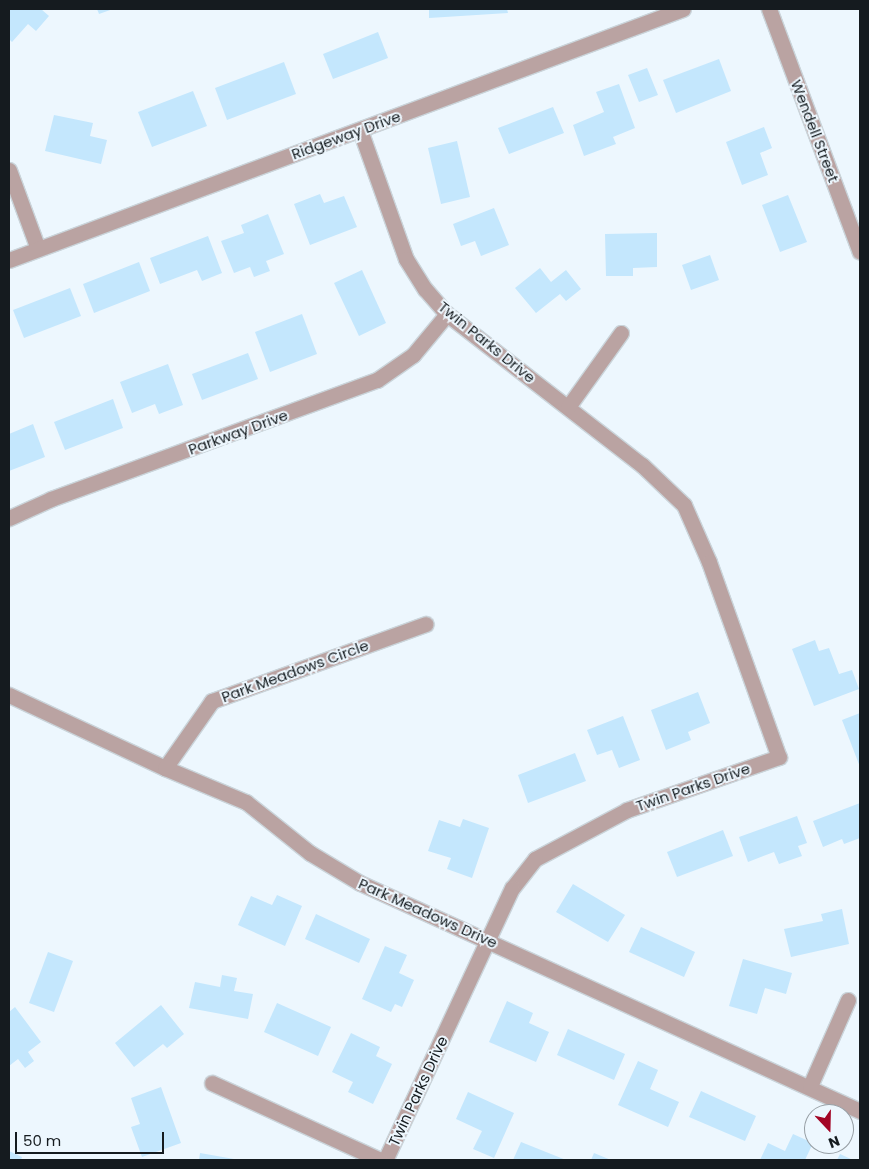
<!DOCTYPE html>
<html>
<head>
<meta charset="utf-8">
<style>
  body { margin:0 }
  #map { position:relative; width:869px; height:1169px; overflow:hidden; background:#edf7fe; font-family:Poppins,sans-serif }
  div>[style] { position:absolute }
  .building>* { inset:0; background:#c4e7fd }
  .roads { filter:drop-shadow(1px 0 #cad4da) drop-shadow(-1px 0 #cad4da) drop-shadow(0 1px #cad4da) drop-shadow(0 -1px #cad4da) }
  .street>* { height:15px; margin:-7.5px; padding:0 7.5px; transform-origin:7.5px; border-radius:7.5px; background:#baa3a2 }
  span { translate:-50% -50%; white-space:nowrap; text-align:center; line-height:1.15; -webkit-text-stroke:4px #edf7fe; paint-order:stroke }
  .street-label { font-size:15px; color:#151b1f }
  .frame { position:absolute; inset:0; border:10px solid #151b1f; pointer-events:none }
  .north { position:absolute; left:804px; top:1104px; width:50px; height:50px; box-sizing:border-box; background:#edf7fe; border:1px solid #979fa5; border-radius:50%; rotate:159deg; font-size:14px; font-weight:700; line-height:20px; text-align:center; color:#151b1f }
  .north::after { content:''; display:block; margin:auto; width:18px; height:22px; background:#a30525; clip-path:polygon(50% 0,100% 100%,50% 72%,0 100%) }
  .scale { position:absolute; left:15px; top:1132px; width:149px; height:22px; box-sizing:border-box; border:2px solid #151b1f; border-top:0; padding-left:6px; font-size:15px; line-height:18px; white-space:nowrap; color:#151b1f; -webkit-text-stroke:4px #edf7fe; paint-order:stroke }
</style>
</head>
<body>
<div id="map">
  <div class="building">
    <div style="clip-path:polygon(9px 9px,41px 9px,49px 16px,36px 31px,28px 24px,12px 42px,9px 39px)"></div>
    <div style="clip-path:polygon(97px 9px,113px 9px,99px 14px)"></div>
    <div style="clip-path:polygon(429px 9px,507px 9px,508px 13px,429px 18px)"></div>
    <div style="clip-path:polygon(378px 32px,388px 58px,333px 79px,323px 54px)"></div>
    <div style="clip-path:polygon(719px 59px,731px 91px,676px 113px,663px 80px)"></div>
    <div style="clip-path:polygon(284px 62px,296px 94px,227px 120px,215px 88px)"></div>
    <div style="clip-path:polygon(647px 68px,658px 95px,639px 102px,628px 75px)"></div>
    <div style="clip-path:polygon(619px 84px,635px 128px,613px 137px,616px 144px,584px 156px,573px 125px,604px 112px,596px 92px)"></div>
    <div style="clip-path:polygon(193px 91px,207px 126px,152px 147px,138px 112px)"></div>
    <div style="clip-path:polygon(553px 107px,564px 133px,509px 154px,498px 128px)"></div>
    <div style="clip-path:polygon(54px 115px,93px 123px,90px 136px,107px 140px,101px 164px,45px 151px)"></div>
    <div style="clip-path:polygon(764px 127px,772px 148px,760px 153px,768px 175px,742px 185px,726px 142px)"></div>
    <div style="clip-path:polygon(457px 141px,470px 197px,441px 204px,428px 148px)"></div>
    <div style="clip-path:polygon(320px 194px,324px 203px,344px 196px,357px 227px,310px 245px,294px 204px)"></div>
    <div style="clip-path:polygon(788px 195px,807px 242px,780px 252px,762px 205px)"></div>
    <div style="clip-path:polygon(494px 208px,509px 245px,481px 256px,475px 241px,461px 246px,453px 224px)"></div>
    <div style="clip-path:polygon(268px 214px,284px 254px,266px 261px,270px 271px,254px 277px,250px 267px,234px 273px,221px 241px,244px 233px,241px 225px)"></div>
    <div style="clip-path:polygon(657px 233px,657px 267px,633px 268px,633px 276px,606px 276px,605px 234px)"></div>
    <div style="clip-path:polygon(208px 236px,222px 273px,202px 281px,197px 270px,160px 284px,150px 258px)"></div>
    <div style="clip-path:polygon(710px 255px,719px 280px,691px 290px,682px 265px)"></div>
    <div style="clip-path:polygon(139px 262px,150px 291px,94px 313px,83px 284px)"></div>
    <div style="clip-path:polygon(540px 268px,551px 282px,566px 270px,581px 289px,566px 301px,560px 294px,536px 313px,515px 288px)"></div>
    <div style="clip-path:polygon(362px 270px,386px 323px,359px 336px,334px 283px)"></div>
    <div style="clip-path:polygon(70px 288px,81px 316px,24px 338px,13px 310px)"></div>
    <div style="clip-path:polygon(302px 314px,317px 354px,270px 372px,255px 332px)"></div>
    <div style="clip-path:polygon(248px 353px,258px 379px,202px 400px,192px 374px)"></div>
    <div style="clip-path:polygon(168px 364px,183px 405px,159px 414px,155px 404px,132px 413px,120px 382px)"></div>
    <div style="clip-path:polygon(113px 399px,123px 428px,65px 450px,54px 422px)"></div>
    <div style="clip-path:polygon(33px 424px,45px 457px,9px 471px,9px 434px)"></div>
    <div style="clip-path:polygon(815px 640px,819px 651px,829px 648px,839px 674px,852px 670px,859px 689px,814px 706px,792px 649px)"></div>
    <div style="clip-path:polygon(698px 692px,710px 723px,688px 732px,691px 740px,666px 750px,651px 710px)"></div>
    <div style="clip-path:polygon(860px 713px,860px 767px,842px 720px)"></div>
    <div style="clip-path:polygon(623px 716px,640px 760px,619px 768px,612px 750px,597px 755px,587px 730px)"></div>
    <div style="clip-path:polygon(575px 753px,586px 781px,528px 803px,518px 775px)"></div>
    <div style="clip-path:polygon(860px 803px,860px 838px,844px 844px,842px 839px,823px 847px,813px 821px)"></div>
    <div style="clip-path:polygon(797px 816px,807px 843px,798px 846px,802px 856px,779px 864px,774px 852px,748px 862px,739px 837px)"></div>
    <div style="clip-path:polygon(463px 819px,489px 828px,472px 878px,447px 869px,451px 858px,428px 851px,439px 820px,460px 827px)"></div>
    <div style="clip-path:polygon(723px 830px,733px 856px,677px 877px,667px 852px)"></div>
    <div style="clip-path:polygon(573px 884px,625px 915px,608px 942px,556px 912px)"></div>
    <div style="clip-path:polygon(277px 895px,302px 906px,285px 946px,238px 925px,251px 896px,272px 905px)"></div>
    <div style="clip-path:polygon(842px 909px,849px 944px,791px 957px,784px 929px,823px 921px,821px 914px)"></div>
    <div style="clip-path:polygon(316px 914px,370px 939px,359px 963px,305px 939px)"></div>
    <div style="clip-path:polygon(641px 927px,695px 952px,684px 977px,629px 952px)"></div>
    <div style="clip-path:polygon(385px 946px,407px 955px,399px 973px,414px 980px,402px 1007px,395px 1004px,391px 1012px,362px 999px)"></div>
    <div style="clip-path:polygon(48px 952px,73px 961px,54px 1012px,29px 1003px)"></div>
    <div style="clip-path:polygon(743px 959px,792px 973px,786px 994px,765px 988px,757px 1014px,729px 1006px)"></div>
    <div style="clip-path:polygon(222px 975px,237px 978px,234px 991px,253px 994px,248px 1019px,189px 1008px,195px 982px,220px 987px)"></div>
    <div style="clip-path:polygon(507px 1001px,533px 1013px,529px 1023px,549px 1032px,536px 1062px,489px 1042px)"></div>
    <div style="clip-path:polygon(277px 1003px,331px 1027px,318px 1056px,264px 1032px)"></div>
    <div style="clip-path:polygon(161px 1005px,184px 1034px,167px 1048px,163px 1044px,134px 1067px,115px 1043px)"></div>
    <div style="clip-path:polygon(15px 1007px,41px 1042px,28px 1052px,34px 1061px,25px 1068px,18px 1059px,9px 1066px,9px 1012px)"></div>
    <div style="clip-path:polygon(568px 1029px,625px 1054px,614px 1080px,557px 1055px)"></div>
    <div style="clip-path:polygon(351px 1033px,380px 1047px,376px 1056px,392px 1064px,373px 1104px,348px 1092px,353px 1082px,332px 1072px)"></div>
    <div style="clip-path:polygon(638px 1061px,658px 1070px,650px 1089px,679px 1102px,668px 1127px,618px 1105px)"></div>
    <div style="clip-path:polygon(161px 1087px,181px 1143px,142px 1157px,131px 1127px,140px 1124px,131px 1098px)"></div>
    <div style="clip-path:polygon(701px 1091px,756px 1116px,745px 1141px,689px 1117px)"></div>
    <div style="clip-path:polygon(468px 1092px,514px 1113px,494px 1158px,473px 1149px,482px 1131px,456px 1119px)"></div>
    <div style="clip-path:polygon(793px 1134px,813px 1143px,805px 1160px,760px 1160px,768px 1143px,785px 1151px)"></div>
    <div style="clip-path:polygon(521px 1142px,566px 1160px,513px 1160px)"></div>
    <div style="clip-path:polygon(9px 1151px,22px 1157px,21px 1160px,9px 1160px)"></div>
    <div style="clip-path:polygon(200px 1153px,234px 1159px,234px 1160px,199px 1160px)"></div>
    <div style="clip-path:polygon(594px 1153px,611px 1160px,591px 1160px)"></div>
    <div style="clip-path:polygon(840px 1154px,853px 1160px,837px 1160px)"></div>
  </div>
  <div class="roads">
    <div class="street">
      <div style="left:769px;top:9px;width:259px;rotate:69.5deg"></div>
      <div style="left:360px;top:130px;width:137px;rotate:70.4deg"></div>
      <div style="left:406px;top:259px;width:36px;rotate:58deg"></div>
      <div style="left:425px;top:289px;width:33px;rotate:49deg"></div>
      <div style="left:447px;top:314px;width:247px;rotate:37.8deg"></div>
      <div style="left:642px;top:465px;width:58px;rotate:43.6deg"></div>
      <div style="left:684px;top:505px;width:62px;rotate:66.3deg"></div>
      <div style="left:709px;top:562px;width:207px;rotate:70.3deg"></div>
      <div style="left:779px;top:757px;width:161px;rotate:160.8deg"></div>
      <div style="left:627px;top:810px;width:104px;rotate:152deg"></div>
      <div style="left:535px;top:859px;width:37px;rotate:128deg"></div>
      <div style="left:512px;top:888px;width:300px;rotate:115deg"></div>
      <div style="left:9px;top:170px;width:84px;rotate:69.8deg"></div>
      <div style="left:9px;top:260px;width:719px;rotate:-20.43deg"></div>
      <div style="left:568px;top:407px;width:91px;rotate:-54.4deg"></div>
      <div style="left:9px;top:518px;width:46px;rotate:-24.3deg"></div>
      <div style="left:51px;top:499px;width:347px;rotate:-20.1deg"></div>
      <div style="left:377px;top:380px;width:44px;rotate:-34.8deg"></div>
      <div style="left:413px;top:355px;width:53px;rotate:-50.3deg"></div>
      <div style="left:9px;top:695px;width:172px;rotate:25.1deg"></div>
      <div style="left:165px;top:768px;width:88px;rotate:22.8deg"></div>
      <div style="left:246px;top:802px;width:82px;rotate:38.6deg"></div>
      <div style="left:310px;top:853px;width:58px;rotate:31deg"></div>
      <div style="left:360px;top:883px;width:550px;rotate:24.51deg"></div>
      <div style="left:165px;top:768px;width:82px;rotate:-55deg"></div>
      <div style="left:212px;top:701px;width:227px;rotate:-19.8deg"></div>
      <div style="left:212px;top:1083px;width:185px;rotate:24.6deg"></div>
      <div style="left:810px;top:1086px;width:94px;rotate:-66.2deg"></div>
    </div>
  </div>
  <div class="street-label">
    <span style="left:815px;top:131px;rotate:69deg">Wendell Street</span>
    <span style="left:346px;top:135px;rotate:-20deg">Ridgeway Drive</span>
    <span style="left:487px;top:342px;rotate:39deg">Twin Parks Drive</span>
    <span style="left:238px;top:432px;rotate:-20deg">Parkway Drive</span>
    <span style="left:295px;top:671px;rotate:-20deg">Park Meadows Circle</span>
    <span style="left:693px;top:787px;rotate:-19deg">Twin Parks Drive</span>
    <span style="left:428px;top:913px;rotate:24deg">Park Meadows Drive</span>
    <span style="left:418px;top:1091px;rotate:-65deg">Twin Parks Drive</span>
  </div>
  <div class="frame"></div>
  <div class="north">N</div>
  <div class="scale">50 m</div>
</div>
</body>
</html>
